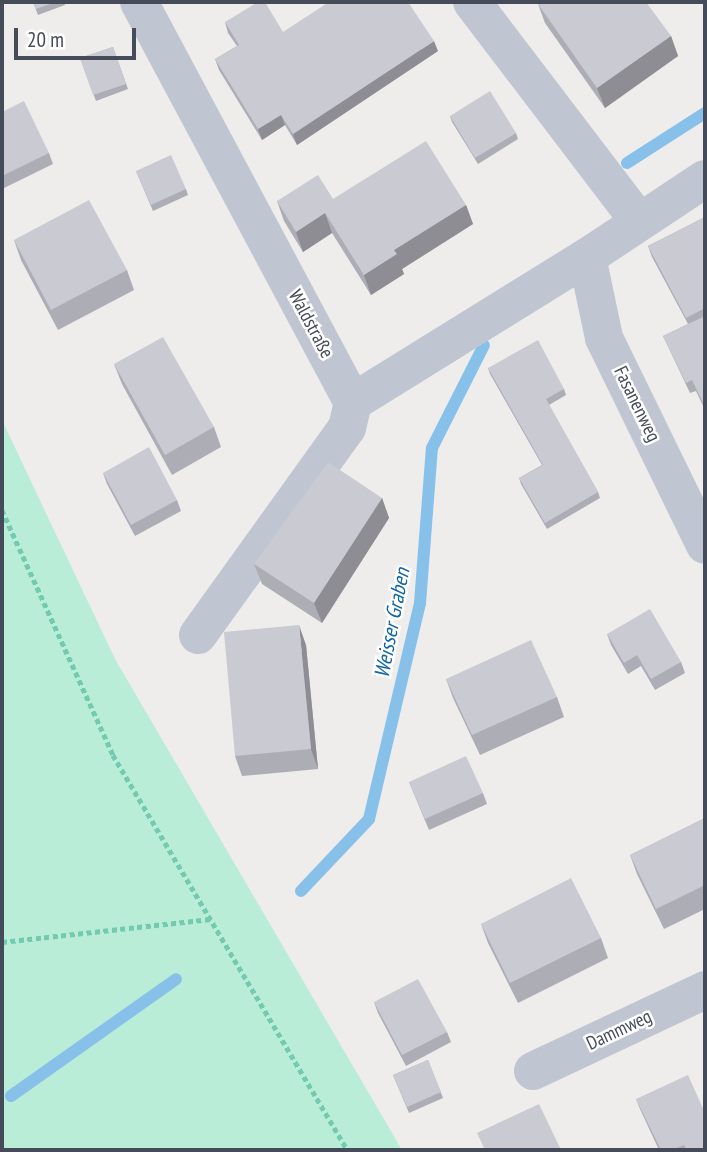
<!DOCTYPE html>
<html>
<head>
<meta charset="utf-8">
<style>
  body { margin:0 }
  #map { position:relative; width:707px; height:1152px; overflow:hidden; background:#efecec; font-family:"PT Sans Narrow",sans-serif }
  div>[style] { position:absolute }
  .green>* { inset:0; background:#b9edd8 }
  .stream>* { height:12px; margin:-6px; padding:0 6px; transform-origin:6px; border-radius:6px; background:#87c1ea }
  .path>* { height:4.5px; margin-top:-2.25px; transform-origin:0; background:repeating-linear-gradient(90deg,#72cab1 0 5px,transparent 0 8.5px) }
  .minor>* { height:38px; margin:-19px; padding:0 19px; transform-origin:19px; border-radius:19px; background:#bfc5d1 }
  .wall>* { inset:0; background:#adaeb5 }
  .shaded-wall>* { inset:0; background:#8d8d93 }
  .building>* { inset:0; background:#c9cad2 }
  span { translate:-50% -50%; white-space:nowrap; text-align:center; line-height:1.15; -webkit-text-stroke:5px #fff; paint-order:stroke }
  .street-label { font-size:19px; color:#454b59 }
  .water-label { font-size:21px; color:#0e65a3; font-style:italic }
  .frame { position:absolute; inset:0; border:4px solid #454b59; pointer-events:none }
  .scale { position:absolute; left:14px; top:28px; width:122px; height:32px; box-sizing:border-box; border:4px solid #454b59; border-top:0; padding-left:9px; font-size:21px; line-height:24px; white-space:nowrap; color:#454b59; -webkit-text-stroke:5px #fff; paint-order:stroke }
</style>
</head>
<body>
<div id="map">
  <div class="green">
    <div style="clip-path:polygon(2px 420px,115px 659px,402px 1150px,2px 1150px)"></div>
  </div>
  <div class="stream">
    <div style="left:627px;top:163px;width:93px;rotate:-32.7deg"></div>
    <div style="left:301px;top:891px;width:99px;rotate:-46.6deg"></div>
    <div style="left:369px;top:819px;width:222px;rotate:-76.7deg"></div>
    <div style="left:420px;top:603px;width:155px;rotate:-85.6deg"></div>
    <div style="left:432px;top:448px;width:115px;rotate:-63.2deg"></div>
    <div style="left:11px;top:1096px;width:202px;rotate:-35.3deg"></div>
  </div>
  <div class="path">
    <div style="left:2px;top:510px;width:269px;rotate:65.6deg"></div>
    <div style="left:113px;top:755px;width:460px;rotate:59.3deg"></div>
    <div style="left:2px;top:942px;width:210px;rotate:-6.3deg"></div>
  </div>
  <div class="minor">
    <div style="left:139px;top:2px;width:454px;rotate:61.9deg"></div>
    <div style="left:472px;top:2px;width:274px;rotate:52.7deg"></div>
    <div style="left:587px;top:257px;width:83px;rotate:78.1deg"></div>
    <div style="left:604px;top:338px;width:230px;rotate:64deg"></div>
    <div style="left:353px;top:402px;width:275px;rotate:-31.8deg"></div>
    <div style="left:587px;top:257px;width:141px;rotate:-33.5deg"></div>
    <div style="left:198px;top:635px;width:255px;rotate:-54.3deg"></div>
    <div style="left:347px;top:428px;width:27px;rotate:-77deg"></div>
    <div style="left:533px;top:1071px;width:190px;rotate:-25.2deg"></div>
  </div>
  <div class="wall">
    <div style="clip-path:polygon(33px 2px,64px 2px,65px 5px,38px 15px)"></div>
    <div style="clip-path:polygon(538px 4px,671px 36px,678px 56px,605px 108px,545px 23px)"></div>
    <div style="clip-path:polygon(225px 22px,283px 32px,438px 51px,297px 145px,285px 125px,262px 140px,219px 70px,215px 59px,237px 46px,228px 33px)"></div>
    <div style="clip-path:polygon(113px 47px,128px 89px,96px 101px,80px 58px)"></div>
    <div style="clip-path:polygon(2px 112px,49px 153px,53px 164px,2px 189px)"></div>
    <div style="clip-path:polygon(450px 116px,516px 133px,518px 139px,478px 164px,452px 122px)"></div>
    <div style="clip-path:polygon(136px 171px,186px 189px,188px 195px,153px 211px)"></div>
    <div style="clip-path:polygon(333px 199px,466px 205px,473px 224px,402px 269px,404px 274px,371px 295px,332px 233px,303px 252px,284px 221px,277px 201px)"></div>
    <div style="clip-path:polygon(705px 217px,705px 410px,696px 391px,690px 393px,663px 336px,688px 324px,652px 257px,648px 246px)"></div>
    <div style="clip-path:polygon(14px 240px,127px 270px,134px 290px,58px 330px,21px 260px)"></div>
    <div style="clip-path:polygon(114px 364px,214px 427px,221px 447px,172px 475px,122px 384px)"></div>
    <div style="clip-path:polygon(488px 368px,564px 389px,566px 395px,549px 405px,598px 492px,600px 498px,547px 529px,521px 484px,519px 478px,542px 465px,490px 374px)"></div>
    <div style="clip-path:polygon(103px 473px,177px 500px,181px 511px,135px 536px,107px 484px)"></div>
    <div style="clip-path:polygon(382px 498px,389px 518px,322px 623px,262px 584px,254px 564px)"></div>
    <div style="clip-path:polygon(607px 634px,681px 662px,685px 673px,655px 690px,641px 666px,628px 674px,611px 645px)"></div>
    <div style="clip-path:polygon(306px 645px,318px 769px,242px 776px,235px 756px)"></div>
    <div style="clip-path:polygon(446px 679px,557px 697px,564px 717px,480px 755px,453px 698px)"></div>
    <div style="clip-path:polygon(409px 782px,483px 793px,487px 804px,429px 830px)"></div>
    <div style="clip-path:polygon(705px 818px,705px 909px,664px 929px,637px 874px,630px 855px)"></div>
    <div style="clip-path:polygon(481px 924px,601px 938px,608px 958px,518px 1003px,488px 943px)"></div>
    <div style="clip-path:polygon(374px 1002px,447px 1032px,451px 1042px,406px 1066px,378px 1013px)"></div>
    <div style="clip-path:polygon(428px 1060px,443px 1098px,409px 1113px,393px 1075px)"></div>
    <div style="clip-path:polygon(636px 1099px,705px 1150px,659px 1150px,640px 1109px)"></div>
  </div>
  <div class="shaded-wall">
    <div style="clip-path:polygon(671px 36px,678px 56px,605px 108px,597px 88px)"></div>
    <div style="clip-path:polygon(434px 41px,438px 51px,297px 145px,293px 134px)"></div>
    <div style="clip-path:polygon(281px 115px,285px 125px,262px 140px,258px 129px)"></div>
    <div style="clip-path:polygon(466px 205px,473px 224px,402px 269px,404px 274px,371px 295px,364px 275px,394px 250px)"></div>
    <div style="clip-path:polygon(325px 213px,332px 233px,303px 252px,296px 232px)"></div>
    <div style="clip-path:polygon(382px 498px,389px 518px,322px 623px,314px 603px)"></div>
    <div style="clip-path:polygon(299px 625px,306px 645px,318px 769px,311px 749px)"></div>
  </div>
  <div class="building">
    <div style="clip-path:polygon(33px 2px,56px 2px,36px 9px)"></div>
    <div style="clip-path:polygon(258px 2px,265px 2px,283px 32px,329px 2px,408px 2px,434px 41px,293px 134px,281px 115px,258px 129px,215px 59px,239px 45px,225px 22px)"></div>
    <div style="clip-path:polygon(540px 2px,646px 2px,671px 36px,597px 88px,538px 4px)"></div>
    <div style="clip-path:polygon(113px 47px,126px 84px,93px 95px,80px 58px)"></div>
    <div style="clip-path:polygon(490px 91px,516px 133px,475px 158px,450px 116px)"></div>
    <div style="clip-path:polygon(24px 101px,49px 153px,2px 176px,2px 112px)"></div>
    <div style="clip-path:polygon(426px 141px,466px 205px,394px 250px,397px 254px,364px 275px,325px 213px,296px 232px,277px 201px,318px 175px,333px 199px)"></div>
    <div style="clip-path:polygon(171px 155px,186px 189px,151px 205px,136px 171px)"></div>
    <div style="clip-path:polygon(89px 200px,127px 270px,51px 310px,14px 240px)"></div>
    <div style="clip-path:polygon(705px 217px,705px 308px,686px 318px,648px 246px)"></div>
    <div style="clip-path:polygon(705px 316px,705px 407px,692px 380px,686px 383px,663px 336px)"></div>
    <div style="clip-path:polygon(163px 337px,214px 427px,165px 455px,114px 364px)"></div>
    <div style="clip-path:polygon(538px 340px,564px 389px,546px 399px,598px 492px,545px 523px,519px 478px,543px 465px,488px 368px)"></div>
    <div style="clip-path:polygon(149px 447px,177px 500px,131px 525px,103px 473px)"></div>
    <div style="clip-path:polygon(328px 462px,382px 498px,314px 603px,254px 564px)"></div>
    <div style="clip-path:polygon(650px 609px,681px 662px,651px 679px,637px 655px,624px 663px,607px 634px)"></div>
    <div style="clip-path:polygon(299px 625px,311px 749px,235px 756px,224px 632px)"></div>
    <div style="clip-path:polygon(531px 640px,557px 697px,472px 735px,446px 679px)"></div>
    <div style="clip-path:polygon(466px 756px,483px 793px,425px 819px,409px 782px)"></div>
    <div style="clip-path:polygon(705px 818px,705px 885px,656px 909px,630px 855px)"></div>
    <div style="clip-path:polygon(571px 878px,601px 938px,510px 983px,481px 924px)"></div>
    <div style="clip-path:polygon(418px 979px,447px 1032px,402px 1055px,374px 1002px)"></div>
    <div style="clip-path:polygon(428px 1060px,441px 1092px,407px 1107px,393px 1075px)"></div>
    <div style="clip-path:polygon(688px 1075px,705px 1113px,705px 1150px,687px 1150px,684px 1145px,672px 1150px,661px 1150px,636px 1099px)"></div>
    <div style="clip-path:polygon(539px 1104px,561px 1150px,485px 1150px,477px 1133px)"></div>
  </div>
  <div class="street-label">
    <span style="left:311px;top:324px;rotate:62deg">Waldstraße</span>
    <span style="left:637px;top:404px;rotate:64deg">Fasanenweg</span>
    <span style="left:619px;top:1030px;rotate:-25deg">Dammweg</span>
  </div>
  <div class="water-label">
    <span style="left:392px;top:623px;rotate:-79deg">Weisser Graben</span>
  </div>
  <div class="frame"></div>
  <div class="scale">20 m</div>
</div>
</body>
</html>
